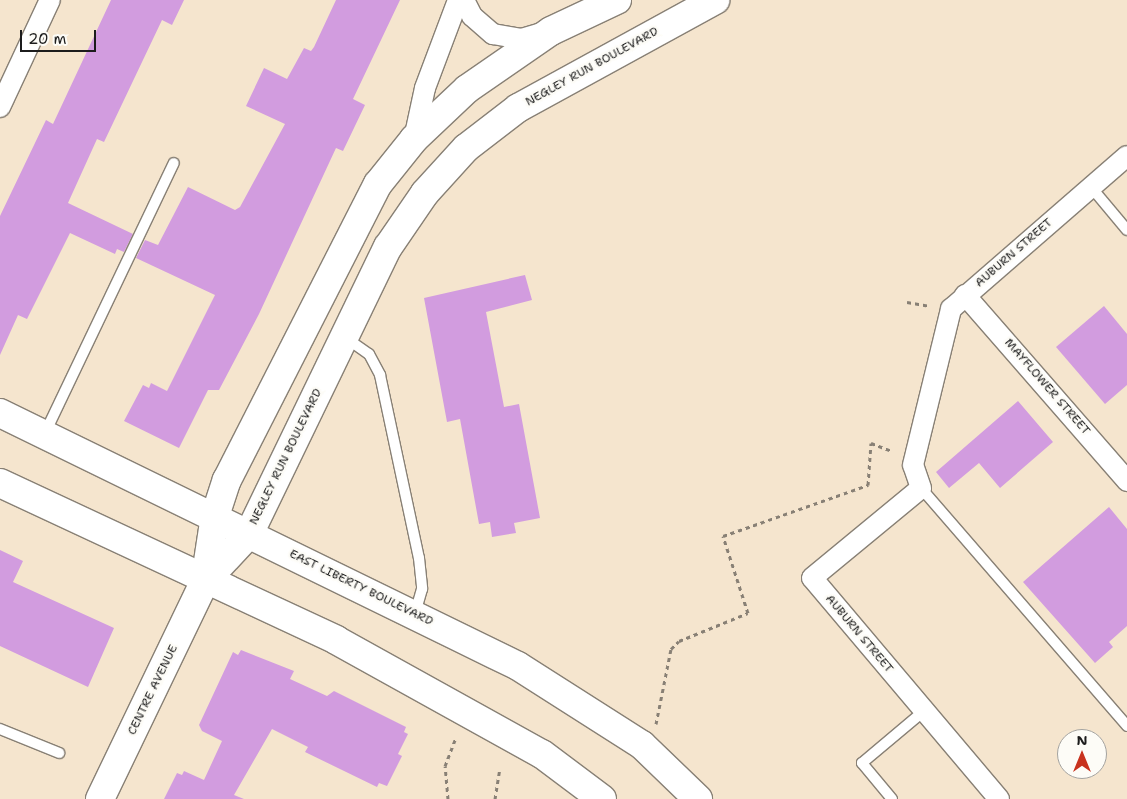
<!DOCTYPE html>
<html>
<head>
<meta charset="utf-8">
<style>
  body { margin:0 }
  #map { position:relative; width:1127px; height:799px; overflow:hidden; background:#f5e5ce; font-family:"Shantell Sans",sans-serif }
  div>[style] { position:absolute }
  .building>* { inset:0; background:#d29cdf }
  .path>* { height:3px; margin-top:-1.5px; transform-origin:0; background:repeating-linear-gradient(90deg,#888075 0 4px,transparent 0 8px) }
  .roads { filter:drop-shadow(1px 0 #888075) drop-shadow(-1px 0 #888075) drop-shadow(0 1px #888075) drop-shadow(0 -1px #888075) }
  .service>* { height:10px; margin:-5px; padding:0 5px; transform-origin:5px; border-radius:5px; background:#fff }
  .minor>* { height:20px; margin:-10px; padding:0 10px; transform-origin:10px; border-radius:10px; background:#fff }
  .secondary>* { height:28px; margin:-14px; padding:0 14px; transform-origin:14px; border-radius:14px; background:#fff }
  span { translate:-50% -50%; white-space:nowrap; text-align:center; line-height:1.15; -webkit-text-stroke:5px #fdfcf7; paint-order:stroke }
  .street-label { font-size:12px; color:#1c1c1c }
  .north { position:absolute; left:1057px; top:729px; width:50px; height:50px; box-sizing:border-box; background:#fdfcf7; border:1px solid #a3a29f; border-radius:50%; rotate:0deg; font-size:14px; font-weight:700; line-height:20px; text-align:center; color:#1c1c1c }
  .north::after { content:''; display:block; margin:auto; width:18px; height:22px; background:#c8321e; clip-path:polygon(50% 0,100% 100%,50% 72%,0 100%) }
  .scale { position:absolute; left:20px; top:30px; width:76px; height:22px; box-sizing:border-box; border:2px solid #1c1c1c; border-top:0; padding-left:6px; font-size:15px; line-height:18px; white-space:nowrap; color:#1c1c1c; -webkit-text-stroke:4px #fdfcf7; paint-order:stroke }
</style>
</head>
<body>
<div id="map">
  <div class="building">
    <div style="clip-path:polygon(111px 0,184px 0,172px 25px,162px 20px,104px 142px,97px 139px,68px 203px,133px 234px,124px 252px,117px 249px,115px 254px,70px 233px,27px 319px,18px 315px,0 355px,0 216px,46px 120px,53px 124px)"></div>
    <div style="clip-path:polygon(336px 0,400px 0,353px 99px,365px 105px,343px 151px,336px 148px,259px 314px,219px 390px,208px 390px,179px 448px,124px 421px,143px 385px,149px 388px,151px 383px,167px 391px,215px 295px,136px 258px,145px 240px,158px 245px,188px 187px,235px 210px,240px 207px,285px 124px,246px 106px,264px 68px,287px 79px,304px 48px,311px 51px,314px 47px)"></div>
    <div style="clip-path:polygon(525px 275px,532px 300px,486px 312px,504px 407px,519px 404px,540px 518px,514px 523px,516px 533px,492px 537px,490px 522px,479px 524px,460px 419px,447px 422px,424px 298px)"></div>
    <div style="clip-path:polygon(1104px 306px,1127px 334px,1127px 385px,1105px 404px,1056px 347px)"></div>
    <div style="clip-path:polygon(1018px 401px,1053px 442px,1000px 488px,979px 463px,949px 488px,936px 472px)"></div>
    <div style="clip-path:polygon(1109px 507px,1127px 529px,1127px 626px,1109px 642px,1113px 647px,1095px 663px,1023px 582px)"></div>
    <div style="clip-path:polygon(0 550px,23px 561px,13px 582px,114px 628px,88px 687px,0 646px)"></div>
    <div style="clip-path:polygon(241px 650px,294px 671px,290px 679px,327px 696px,334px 691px,406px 727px,404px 732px,408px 734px,398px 754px,402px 756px,387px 786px,379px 783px,377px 787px,305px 752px,308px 747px,272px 729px,234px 795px,244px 799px,164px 799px,177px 773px,182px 775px,184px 771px,204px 780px,222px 741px,202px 731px,199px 725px,233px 652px,238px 655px)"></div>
  </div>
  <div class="path">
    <div style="left:907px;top:302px;width:22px;rotate:10deg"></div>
    <div style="left:656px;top:724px;width:76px;rotate:-78.7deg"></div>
    <div style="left:671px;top:649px;width:11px;rotate:-45deg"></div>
    <div style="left:679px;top:641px;width:74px;rotate:-22.1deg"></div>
    <div style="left:748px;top:613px;width:81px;rotate:-108deg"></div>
    <div style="left:723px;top:536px;width:154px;rotate:-19.4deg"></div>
    <div style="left:868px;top:485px;width:42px;rotate:-85.9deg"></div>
    <div style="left:871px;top:443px;width:22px;rotate:21deg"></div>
    <div style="left:448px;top:799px;width:33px;rotate:-95deg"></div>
    <div style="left:445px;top:766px;width:31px;rotate:-69deg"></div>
    <div style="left:495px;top:799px;width:30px;rotate:-81deg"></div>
  </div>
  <div class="roads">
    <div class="service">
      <div style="left:1091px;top:187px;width:56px;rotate:50.1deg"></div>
      <div style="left:346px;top:338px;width:28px;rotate:35deg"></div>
      <div style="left:369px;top:354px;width:24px;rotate:62deg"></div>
      <div style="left:380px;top:375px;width:187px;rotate:78deg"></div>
      <div style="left:419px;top:558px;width:31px;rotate:84deg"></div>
      <div style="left:422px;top:589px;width:26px;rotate:106deg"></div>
      <div style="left:45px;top:433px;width:299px;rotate:-64.5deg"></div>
      <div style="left:921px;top:488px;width:315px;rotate:49.1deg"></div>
      <div style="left:0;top:729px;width:64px;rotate:22.1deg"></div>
      <div style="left:892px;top:799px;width:47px;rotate:-129.8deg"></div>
      <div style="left:862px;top:763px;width:81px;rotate:-40deg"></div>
    </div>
    <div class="minor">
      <div style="left:464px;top:0;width:18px;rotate:63deg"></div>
      <div style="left:472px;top:16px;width:28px;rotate:41deg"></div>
      <div style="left:493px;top:34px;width:28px;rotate:10deg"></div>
      <div style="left:521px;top:39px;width:22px;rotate:-16deg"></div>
      <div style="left:0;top:107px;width:118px;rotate:-65deg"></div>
      <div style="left:414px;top:139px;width:52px;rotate:-77.8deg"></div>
      <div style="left:425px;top:88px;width:94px;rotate:-69.4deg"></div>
      <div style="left:965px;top:295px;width:247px;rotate:48.9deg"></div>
      <div style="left:999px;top:799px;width:289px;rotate:-130.2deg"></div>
      <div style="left:812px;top:578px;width:141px;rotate:-39.5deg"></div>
      <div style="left:921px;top:488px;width:24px;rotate:-109deg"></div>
      <div style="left:913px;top:465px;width:161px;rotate:-76.3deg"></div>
      <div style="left:951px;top:309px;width:233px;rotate:-41deg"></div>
    </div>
    <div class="secondary">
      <div style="left:0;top:413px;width:576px;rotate:26.03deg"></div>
      <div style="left:518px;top:666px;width:147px;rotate:32.5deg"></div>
      <div style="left:642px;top:745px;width:78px;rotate:44deg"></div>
      <div style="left:0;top:483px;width:371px;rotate:25deg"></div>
      <div style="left:336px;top:640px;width:235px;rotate:29deg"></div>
      <div style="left:542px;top:754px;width:75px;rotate:36.9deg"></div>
      <div style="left:205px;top:581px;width:64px;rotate:-46.9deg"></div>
      <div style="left:249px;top:534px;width:319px;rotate:-64.2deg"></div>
      <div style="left:388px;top:247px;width:65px;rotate:-55.6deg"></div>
      <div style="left:425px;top:193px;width:61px;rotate:-47.7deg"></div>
      <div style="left:466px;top:148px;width:66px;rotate:-37.6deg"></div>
      <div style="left:518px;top:108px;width:225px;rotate:-28.7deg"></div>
      <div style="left:100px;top:799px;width:242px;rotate:-64.3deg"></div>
      <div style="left:205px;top:581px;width:66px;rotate:-81.3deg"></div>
      <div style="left:215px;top:516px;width:38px;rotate:-72deg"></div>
      <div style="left:227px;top:480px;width:332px;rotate:-63deg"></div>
      <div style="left:378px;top:184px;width:58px;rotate:-51.3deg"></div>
      <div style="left:414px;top:139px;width:73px;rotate:-43.3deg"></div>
      <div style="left:467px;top:89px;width:102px;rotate:-34.6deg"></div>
      <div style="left:551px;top:31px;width:73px;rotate:-25.2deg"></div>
    </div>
  </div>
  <div class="street-label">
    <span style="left:592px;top:67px;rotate:-29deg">NEGLEY RUN BOULEVARD</span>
    <span style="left:1014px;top:253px;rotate:-41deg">AUBURN STREET</span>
    <span style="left:1047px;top:387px;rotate:49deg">MAYFLOWER STREET</span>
    <span style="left:286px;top:457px;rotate:-64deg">NEGLEY RUN BOULEVARD</span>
    <span style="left:361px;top:588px;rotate:26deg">EAST LIBERTY BOULEVARD</span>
    <span style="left:859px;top:634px;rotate:50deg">AUBURN STREET</span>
    <span style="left:153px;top:690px;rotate:-64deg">CENTRE AVENUE</span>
  </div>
  <div class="north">N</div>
  <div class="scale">20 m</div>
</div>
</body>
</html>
